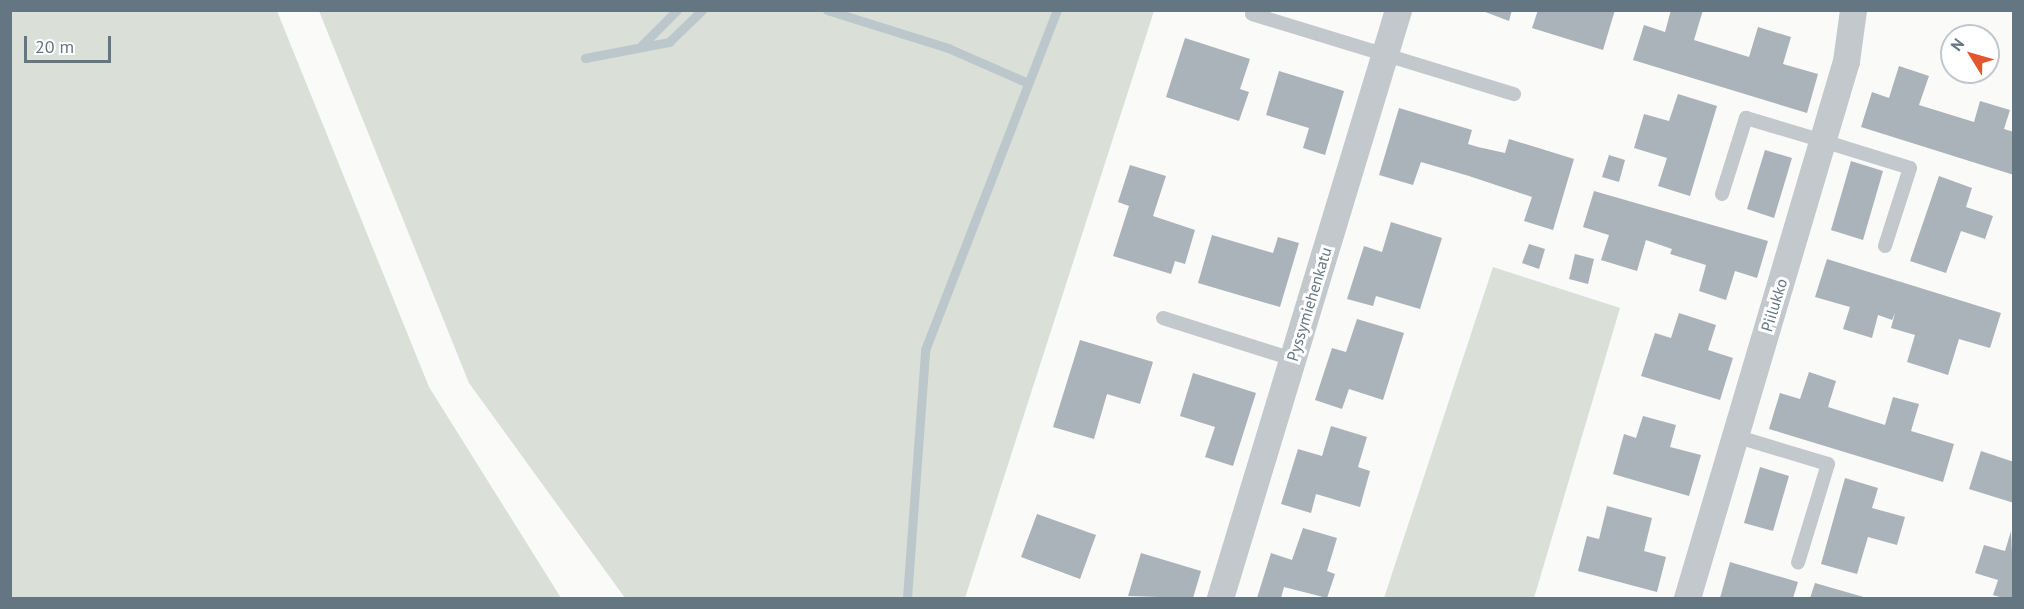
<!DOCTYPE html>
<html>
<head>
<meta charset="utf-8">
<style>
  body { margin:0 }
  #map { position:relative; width:2024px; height:609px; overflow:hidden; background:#fafaf8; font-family:"PT Sans",sans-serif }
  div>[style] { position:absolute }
  .green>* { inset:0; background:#dadfd7 }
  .stream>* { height:9px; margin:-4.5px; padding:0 4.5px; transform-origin:4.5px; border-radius:4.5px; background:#bbc7cb }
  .building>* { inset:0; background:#aab3b9 }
  .lane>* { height:14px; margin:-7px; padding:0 7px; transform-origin:7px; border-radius:7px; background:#c3c8cc }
  .street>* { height:27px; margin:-13.5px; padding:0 13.5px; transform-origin:13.5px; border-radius:13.5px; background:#c3c8cc }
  span { translate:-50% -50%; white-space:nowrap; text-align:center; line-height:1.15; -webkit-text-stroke:6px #fff; paint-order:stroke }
  .street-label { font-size:16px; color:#657683 }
  .frame { position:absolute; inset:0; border:12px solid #657683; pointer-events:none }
  .north { position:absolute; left:1940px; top:24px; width:60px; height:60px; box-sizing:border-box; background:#fff; border:2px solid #c1c8cd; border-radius:50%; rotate:307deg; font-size:16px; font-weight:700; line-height:24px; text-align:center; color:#657683 }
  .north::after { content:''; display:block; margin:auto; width:21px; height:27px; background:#e4572e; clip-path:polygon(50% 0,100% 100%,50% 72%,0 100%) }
  .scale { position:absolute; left:24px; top:36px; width:87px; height:27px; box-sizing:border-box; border:3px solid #657683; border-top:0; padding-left:8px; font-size:18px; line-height:21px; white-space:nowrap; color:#657683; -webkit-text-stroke:4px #fff; paint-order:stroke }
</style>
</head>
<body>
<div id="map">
  <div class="green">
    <div style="clip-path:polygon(10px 11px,277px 11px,429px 387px,561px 598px,11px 598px)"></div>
    <div style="clip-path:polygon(319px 11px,1154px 11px,965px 598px,625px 598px,469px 383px)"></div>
    <div style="clip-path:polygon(1493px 267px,1620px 308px,1534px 598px,1384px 598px)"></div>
  </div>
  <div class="stream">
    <div style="left:827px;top:10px;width:127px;rotate:17.4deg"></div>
    <div style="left:948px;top:48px;width:87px;rotate:23.6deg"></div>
    <div style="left:642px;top:45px;width:49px;rotate:-45deg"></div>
    <div style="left:585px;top:58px;width:86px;rotate:-10.8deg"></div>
    <div style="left:669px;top:42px;width:46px;rotate:-44.1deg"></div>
    <div style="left:907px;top:598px;width:249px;rotate:-85.8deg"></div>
    <div style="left:925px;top:350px;width:365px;rotate:-68.8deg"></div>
  </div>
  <div class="building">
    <div style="clip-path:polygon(1480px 10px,1512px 10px,1509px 21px)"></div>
    <div style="clip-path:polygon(1538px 10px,1615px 10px,1603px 50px,1532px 28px)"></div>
    <div style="clip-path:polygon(1671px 10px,1703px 10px,1694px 40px,1749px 57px,1758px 27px,1791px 37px,1783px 64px,1818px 74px,1807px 113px,1633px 60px,1644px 25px,1665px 32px)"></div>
    <div style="clip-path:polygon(1185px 38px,1250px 59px,1240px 89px,1249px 92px,1239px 121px,1166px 97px)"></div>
    <div style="clip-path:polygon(1899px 66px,1929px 76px,1919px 105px,1974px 122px,1980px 101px,2010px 110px,2004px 129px,2014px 132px,2014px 175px,1861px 127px,1872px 92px,1889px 98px)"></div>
    <div style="clip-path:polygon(1279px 71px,1344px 91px,1325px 155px,1303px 148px,1309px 128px,1266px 115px)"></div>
    <div style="clip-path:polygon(1678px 94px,1717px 106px,1690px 196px,1658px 186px,1667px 158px,1634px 148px,1644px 114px,1669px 121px)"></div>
    <div style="clip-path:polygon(1399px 108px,1472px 130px,1468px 144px,1478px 147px,1505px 153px,1509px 139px,1574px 159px,1553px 230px,1524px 221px,1532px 197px,1469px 176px,1421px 162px,1413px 185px,1379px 175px)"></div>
    <div style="clip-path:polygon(1765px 150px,1792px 158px,1774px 218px,1747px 209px)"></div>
    <div style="clip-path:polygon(1609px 155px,1625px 160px,1619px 182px,1602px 177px)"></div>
    <div style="clip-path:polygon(1851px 161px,1883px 171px,1863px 240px,1831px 230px)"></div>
    <div style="clip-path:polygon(1130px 165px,1166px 176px,1153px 216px,1195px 230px,1185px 264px,1175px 261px,1171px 274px,1113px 256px,1129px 206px,1118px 202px)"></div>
    <div style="clip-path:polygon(1939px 176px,1972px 188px,1966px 207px,1993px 216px,1985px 239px,1961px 231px,1946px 273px,1910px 261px)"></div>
    <div style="clip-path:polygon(1594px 191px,1768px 241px,1757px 278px,1735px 271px,1726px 300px,1699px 291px,1706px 265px,1670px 254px,1672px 249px,1646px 240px,1637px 271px,1601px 260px,1609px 235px,1583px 227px)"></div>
    <div style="clip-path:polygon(1391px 222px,1442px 238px,1420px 309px,1376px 296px,1373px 306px,1347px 299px,1364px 246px,1382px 252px)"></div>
    <div style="clip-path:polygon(1212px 235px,1273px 253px,1278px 237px,1299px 243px,1280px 307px,1198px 283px)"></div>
    <div style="clip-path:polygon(1529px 244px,1545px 249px,1539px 269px,1522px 263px)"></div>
    <div style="clip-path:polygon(1575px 254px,1594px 259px,1588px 284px,1569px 279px)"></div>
    <div style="clip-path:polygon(1827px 259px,2001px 313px,1990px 348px,1959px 339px,1948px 375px,1907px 362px,1915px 335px,1891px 328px,1895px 313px,1892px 320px,1878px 315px,1872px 338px,1843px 329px,1850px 307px,1815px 297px)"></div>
    <div style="clip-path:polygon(1679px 313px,1716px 325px,1708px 350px,1733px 358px,1720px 400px,1641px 376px,1655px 333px,1671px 338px)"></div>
    <div style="clip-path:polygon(1357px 319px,1404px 333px,1383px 400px,1349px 389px,1342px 409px,1315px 400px,1332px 348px,1346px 352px)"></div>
    <div style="clip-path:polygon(1080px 340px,1153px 362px,1140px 404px,1107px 394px,1094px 439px,1053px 427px)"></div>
    <div style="clip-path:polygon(1809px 372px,1836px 381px,1828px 407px,1885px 425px,1893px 397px,1919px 404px,1911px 431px,1954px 444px,1943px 482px,1769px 429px,1780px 393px,1800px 399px)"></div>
    <div style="clip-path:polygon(1193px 373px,1256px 393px,1233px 466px,1205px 457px,1215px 427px,1180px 416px)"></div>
    <div style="clip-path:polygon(1643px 416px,1676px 425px,1670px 447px,1701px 455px,1689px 496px,1613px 474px,1624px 434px,1636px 438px)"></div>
    <div style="clip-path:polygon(1331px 426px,1367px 437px,1358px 467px,1370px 471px,1360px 507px,1316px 494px,1311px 513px,1281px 504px,1298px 449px,1322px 456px)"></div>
    <div style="clip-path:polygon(1981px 451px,2014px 462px,2014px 503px,1969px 489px)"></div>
    <div style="clip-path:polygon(1760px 467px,1789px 476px,1773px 531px,1744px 523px)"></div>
    <div style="clip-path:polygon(1845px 478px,1878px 488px,1872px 508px,1905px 517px,1897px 545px,1868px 537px,1857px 574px,1821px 564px)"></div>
    <div style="clip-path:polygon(1607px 506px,1652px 518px,1644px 551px,1666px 557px,1657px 592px,1578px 571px,1587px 536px,1599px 539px)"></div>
    <div style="clip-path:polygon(1037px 514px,1096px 535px,1080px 579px,1021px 557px)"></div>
    <div style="clip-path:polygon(1303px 528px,1337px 538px,1327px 571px,1335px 574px,1327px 598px,1284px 587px,1281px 598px,1257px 598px,1271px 553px,1292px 560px)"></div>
    <div style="clip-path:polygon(2011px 531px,2014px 598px,2003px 598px,1993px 595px,1998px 580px,1975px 573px,1984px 545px,2005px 551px)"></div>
    <div style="clip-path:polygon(1141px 553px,1201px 571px,1193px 598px,1128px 596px)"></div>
    <div style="clip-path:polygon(1730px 562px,1798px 582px,1793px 598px,1720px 598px)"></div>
    <div style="clip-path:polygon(1815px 583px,1867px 598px,1810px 598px)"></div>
  </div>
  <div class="lane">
    <div style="left:1252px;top:14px;width:274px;rotate:17deg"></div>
    <div style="left:1722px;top:194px;width:80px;rotate:-72.5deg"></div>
    <div style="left:1746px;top:118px;width:80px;rotate:16.6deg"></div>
    <div style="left:1823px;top:141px;width:91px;rotate:17.2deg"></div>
    <div style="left:1910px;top:168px;width:82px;rotate:107.8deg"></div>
    <div style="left:1163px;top:318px;width:135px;rotate:17.6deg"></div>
    <div style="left:1735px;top:436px;width:97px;rotate:16.8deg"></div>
    <div style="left:1828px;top:464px;width:103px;rotate:106.9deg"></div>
  </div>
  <div class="street">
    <div style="left:1220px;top:598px;width:614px;rotate:-73.16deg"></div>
    <div style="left:1687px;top:598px;width:560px;rotate:-73.51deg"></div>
    <div style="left:1846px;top:61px;width:51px;rotate:-82.2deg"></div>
  </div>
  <div class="street-label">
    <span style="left:1309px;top:304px;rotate:-73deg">Pyssymiehenkatu</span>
    <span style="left:1774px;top:305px;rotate:-73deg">Piilukko</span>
  </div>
  <div class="frame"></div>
  <div class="north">N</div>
  <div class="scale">20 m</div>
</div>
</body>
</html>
